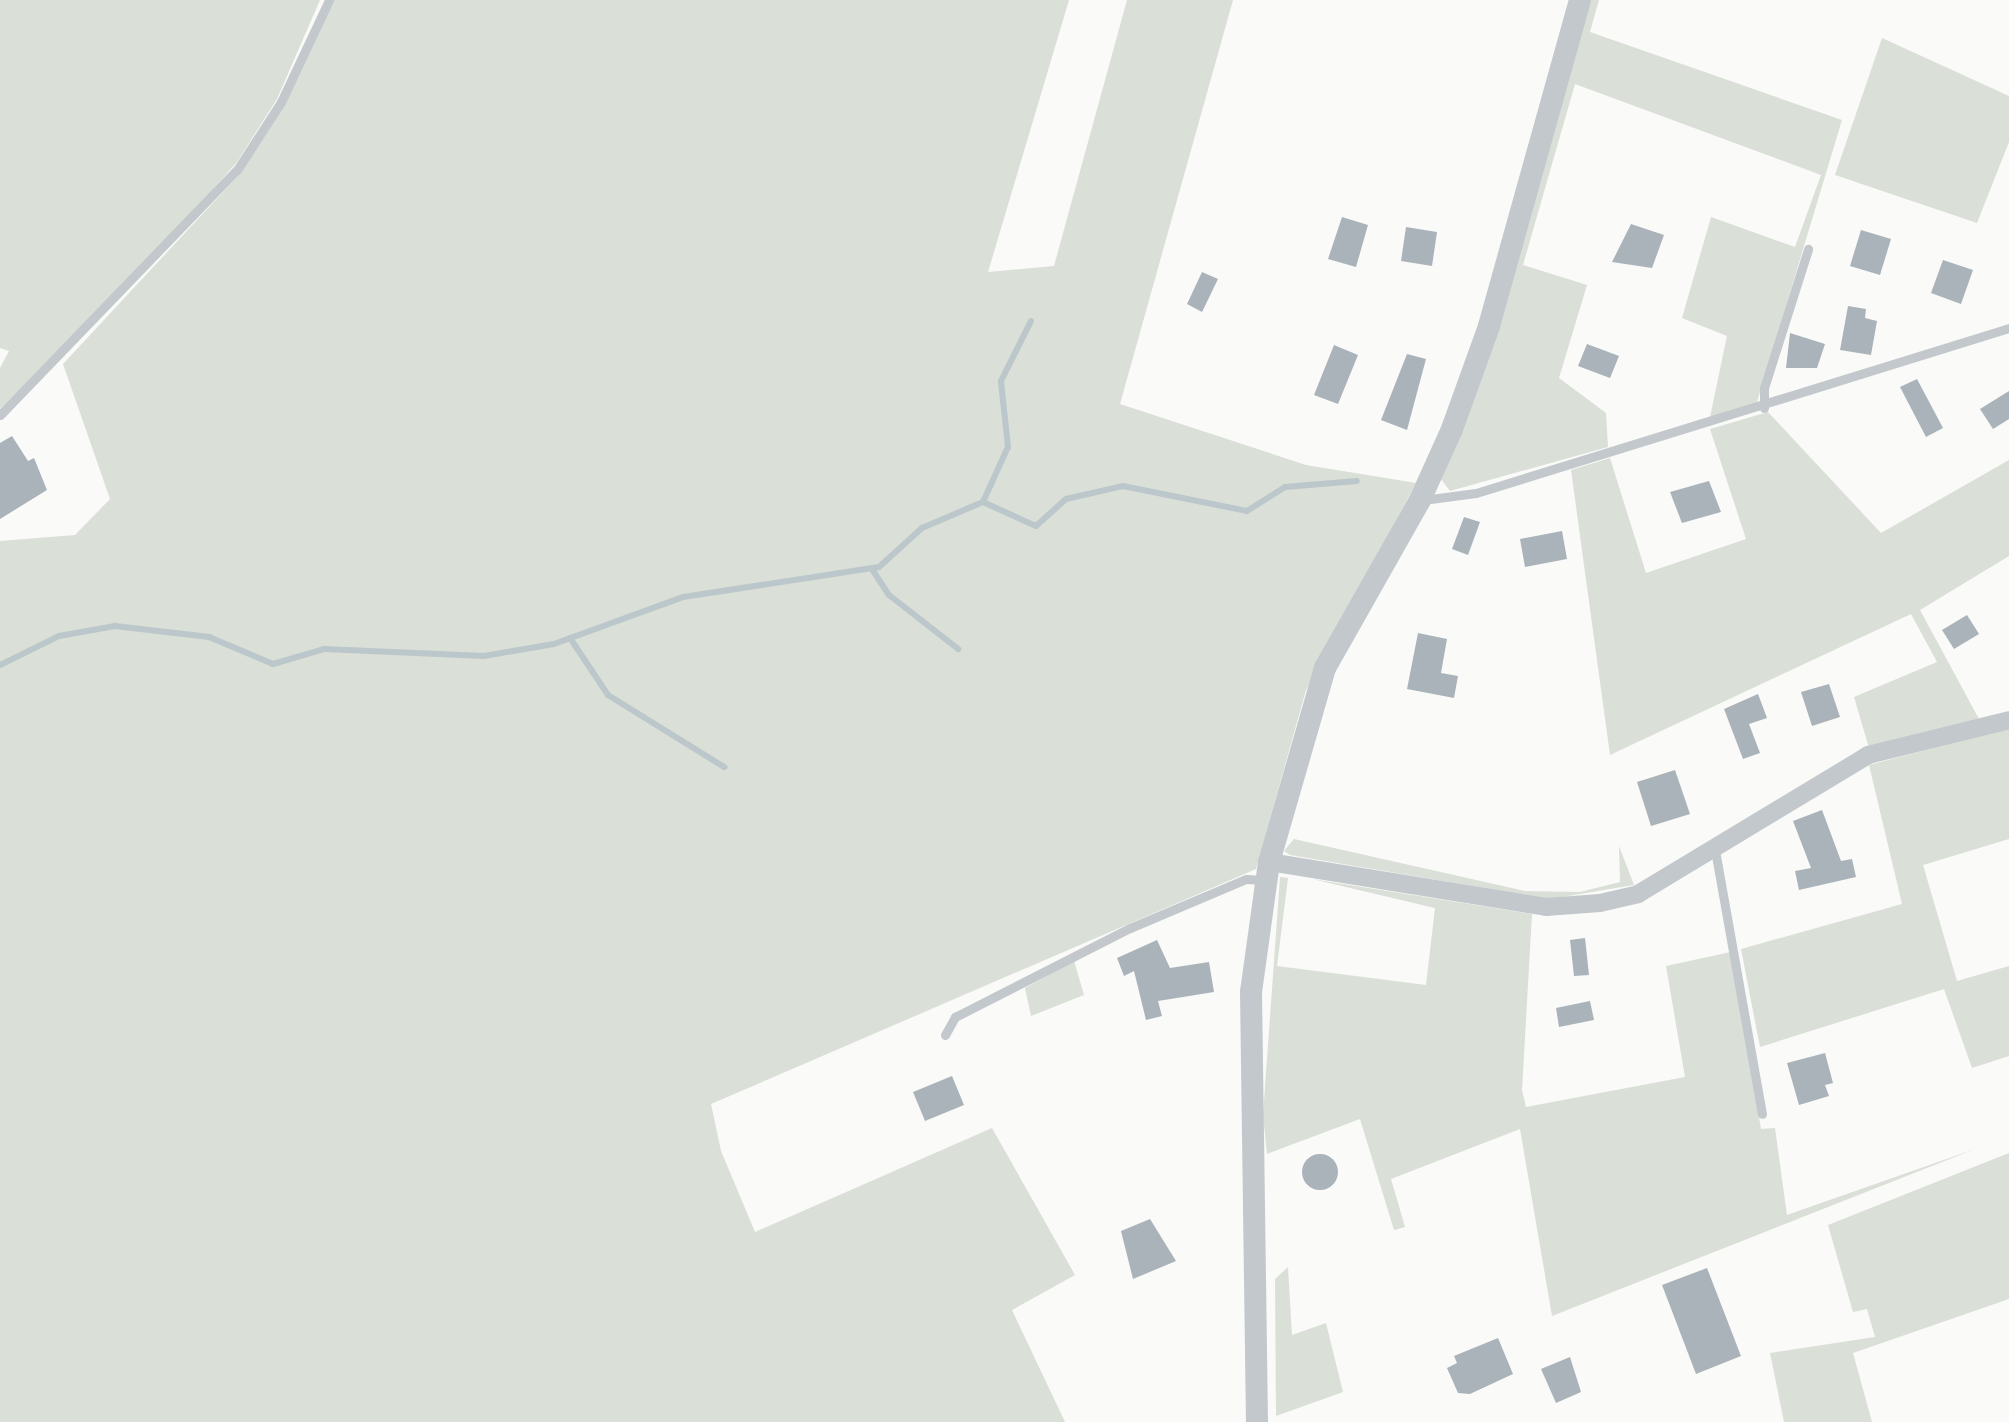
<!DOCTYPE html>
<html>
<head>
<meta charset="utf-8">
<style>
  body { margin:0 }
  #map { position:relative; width:2009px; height:1422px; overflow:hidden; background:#fafaf8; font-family:Barlow,sans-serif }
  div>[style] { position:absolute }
  .green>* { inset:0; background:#dadfd7 }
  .stream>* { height:6px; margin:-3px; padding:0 3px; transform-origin:3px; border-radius:3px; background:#bbc7cb }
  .building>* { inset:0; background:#aab3b9 }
  .round { border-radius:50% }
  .service>* { height:9px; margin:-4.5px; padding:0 4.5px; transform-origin:4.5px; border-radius:4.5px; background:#c3c8cc }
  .minor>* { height:18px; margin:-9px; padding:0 9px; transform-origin:9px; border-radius:9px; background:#c3c8cc }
  .tertiary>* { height:22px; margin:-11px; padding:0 11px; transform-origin:11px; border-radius:11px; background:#c3c8cc }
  span { translate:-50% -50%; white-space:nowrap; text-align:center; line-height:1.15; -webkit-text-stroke:10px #fff; paint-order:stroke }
</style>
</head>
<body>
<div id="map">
  <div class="green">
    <div style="clip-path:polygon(0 0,320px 0,277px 99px,237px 162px,132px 281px,0 409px,0 368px,9px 351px,0 348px)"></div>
    <div style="clip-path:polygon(334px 0,1069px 0,988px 272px,1054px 266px,1127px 0,1233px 0,1120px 404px,1306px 465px,1416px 483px,1306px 690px,1256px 869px,711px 1104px,721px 1151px,755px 1232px,992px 1128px,1075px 1275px,1012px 1310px,1065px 1422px,0 1422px,0 541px,75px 535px,110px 499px,63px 364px,237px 177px,281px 111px)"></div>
    <div style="clip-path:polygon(1589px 0,1599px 0,1590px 32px,1842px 120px,1757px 402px,1710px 417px,1727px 336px,1682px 318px,1711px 217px,1795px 247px,1821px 175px,1575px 84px,1523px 265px,1587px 285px,1559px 378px,1606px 413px,1608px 447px,1450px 491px,1441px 479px)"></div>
    <div style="clip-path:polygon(1882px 38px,2009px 96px,2009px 142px,1977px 223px,1835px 175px)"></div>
    <div style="clip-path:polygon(1768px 412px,1881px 533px,2009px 460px,2009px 556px,1920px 610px,1979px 719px,1869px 748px,1854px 697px,1937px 662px,1911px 614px,1610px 755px,1571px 470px,1610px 458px,1646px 573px,1746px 539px,1710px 429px)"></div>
    <div style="clip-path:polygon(2009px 728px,2009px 839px,1923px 865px,1957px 981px,2009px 966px,2009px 1056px,1972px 1068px,1944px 989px,1760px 1047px,1741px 949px,1902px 904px,1869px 765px)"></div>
    <div style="clip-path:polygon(1294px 839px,1525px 891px,1580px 892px,1620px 882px,1619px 846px,1634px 885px,1550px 899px,1290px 855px,1284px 851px)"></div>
    <div style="clip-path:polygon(1280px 877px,1288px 878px,1277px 966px,1426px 985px,1435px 908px,1312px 879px,1532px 914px,1522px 1090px,1526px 1107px,1685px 1077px,1666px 966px,1731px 952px,1761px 1129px,1775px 1128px,1787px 1215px,1975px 1149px,1552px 1316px,1520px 1129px,1391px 1179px,1405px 1227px,1394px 1230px,1360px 1119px,1267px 1154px,1263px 1115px)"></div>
    <div style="clip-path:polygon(1074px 961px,1084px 995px,1031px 1016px,1025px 988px)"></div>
    <div style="clip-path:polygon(2009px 1153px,2009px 1299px,1853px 1353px,1872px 1422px,1784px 1422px,1770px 1353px,1875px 1337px,1867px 1309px,1853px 1312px,1828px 1225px)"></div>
    <div style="clip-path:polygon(1288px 1267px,1292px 1335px,1326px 1323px,1343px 1392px,1276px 1416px,1275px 1279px)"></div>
  </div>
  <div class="stream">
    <div style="left:983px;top:502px;width:60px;rotate:-65.6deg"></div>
    <div style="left:1008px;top:447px;width:66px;rotate:-96.1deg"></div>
    <div style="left:1001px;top:381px;width:67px;rotate:-63.4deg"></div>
    <div style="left:872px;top:569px;width:31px;rotate:57deg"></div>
    <div style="left:889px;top:595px;width:88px;rotate:38deg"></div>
    <div style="left:570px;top:638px;width:69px;rotate:56.3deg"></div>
    <div style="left:608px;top:695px;width:137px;rotate:31.8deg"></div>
    <div style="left:0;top:665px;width:66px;rotate:-26.2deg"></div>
    <div style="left:59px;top:636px;width:57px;rotate:-10.1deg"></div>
    <div style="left:115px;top:626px;width:95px;rotate:6.7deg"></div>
    <div style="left:209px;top:637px;width:69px;rotate:22.9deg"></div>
    <div style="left:273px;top:664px;width:53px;rotate:-16.4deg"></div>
    <div style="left:324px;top:649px;width:160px;rotate:2.5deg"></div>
    <div style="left:484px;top:656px;width:71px;rotate:-9.7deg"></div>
    <div style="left:554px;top:644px;width:137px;rotate:-20deg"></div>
    <div style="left:683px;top:597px;width:198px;rotate:-8.7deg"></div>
    <div style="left:879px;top:567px;width:58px;rotate:-42.2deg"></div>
    <div style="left:922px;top:528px;width:66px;rotate:-23.1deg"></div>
    <div style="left:983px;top:502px;width:58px;rotate:24.4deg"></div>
    <div style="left:1036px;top:526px;width:40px;rotate:-42deg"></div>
    <div style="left:1066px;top:499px;width:58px;rotate:-12.8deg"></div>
    <div style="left:1123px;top:486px;width:126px;rotate:11.4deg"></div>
    <div style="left:1247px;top:511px;width:45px;rotate:-32.3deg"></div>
    <div style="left:1285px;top:487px;width:72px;rotate:-4.8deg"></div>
  </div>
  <div class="building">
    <div style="clip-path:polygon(1342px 217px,1368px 225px,1356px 267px,1328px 259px)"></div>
    <div style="clip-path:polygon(1631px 224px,1664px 235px,1652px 268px,1612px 262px)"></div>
    <div style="clip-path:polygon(1406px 227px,1437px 232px,1432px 266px,1401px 261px)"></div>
    <div style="clip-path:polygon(1861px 230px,1891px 239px,1880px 275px,1850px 266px)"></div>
    <div style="clip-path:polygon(1943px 260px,1973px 270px,1961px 304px,1931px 293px)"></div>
    <div style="clip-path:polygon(1202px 272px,1218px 279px,1202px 312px,1187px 304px)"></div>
    <div style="clip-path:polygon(1848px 306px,1866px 309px,1865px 318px,1877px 321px,1871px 355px,1840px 350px)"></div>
    <div style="clip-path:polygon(1790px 333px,1825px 344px,1817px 368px,1786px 368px)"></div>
    <div style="clip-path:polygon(1587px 344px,1619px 356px,1610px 378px,1578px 366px)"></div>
    <div style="clip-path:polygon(1334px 345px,1358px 355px,1338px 404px,1314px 395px)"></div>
    <div style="clip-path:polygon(1407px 354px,1426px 359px,1407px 430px,1381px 420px)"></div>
    <div style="clip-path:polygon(1917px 379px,1943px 428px,1926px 437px,1900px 387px)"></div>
    <div style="clip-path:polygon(2009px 391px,2009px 419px,1993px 429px,1980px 409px)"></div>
    <div style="clip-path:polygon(12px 436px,28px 461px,34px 458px,47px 490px,0 519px,0 443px)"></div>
    <div style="clip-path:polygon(1709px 481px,1721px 512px,1682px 523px,1670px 492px)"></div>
    <div style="clip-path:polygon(1464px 517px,1480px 522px,1468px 555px,1452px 549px)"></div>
    <div style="clip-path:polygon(1562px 531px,1567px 559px,1525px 567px,1520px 539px)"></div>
    <div style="clip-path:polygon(1967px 615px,1979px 634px,1954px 649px,1942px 630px)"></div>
    <div style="clip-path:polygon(1418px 633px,1447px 639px,1441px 673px,1458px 676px,1454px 698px,1407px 689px)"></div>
    <div style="clip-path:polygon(1829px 684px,1840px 717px,1812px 726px,1801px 692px)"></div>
    <div style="clip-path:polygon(1758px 694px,1767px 718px,1749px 724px,1760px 753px,1743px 759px,1724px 709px)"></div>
    <div style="clip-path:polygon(1675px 770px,1690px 814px,1651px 826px,1637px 782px)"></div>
    <div style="clip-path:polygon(1822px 810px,1841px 861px,1852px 859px,1856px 877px,1799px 890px,1795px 871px,1811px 868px,1793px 821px)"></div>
    <div style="clip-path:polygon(1585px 938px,1589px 975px,1574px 976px,1570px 940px)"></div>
    <div style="clip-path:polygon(1157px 940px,1170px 968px,1209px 962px,1214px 992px,1158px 1001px,1162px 1016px,1146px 1020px,1134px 971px,1124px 976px,1117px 958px)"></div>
    <div style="clip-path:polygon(1590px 1001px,1594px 1020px,1559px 1027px,1556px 1008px)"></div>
    <div style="clip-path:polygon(1825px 1053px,1833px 1083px,1825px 1085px,1829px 1096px,1799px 1105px,1787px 1063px)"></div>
    <div style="clip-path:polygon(952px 1076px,964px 1105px,925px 1121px,913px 1092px)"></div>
    <div class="round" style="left:1302px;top:1154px;width:36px;height:36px"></div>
    <div style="clip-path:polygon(1150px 1219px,1176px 1261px,1133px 1279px,1121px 1231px)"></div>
    <div style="clip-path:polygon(1707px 1268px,1741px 1356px,1696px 1374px,1662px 1285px)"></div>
    <div style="clip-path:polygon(1498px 1338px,1513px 1374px,1470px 1394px,1458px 1393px,1447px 1368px,1457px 1363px,1454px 1356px)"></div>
    <div style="clip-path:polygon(1570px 1357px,1581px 1392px,1556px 1403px,1541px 1369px)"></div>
  </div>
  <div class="service">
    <div style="left:1764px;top:408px;width:20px;rotate:-90deg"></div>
    <div style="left:1764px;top:388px;width:146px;rotate:-72.4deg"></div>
    <div style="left:0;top:415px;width:341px;rotate:-46deg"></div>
    <div style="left:237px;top:170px;width:81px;rotate:-57.1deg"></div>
    <div style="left:281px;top:102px;width:113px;rotate:-64.8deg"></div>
    <div style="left:1423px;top:500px;width:53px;rotate:-7.5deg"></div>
    <div style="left:1476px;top:493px;width:558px;rotate:-17.2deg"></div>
    <div style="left:1715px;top:850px;width:268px;rotate:79.9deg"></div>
    <div style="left:945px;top:1035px;width:21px;rotate:-61deg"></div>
    <div style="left:955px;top:1017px;width:196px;rotate:-27deg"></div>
    <div style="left:1130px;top:928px;width:126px;rotate:-22.9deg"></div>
    <div style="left:1246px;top:879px;width:19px;rotate:3deg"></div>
  </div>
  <div class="minor">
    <div style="left:1269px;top:862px;width:281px;rotate:9.2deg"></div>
    <div style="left:1546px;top:907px;width:54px;rotate:-4.2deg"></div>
    <div style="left:1600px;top:903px;width:39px;rotate:-13deg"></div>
    <div style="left:1638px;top:894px;width:269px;rotate:-31.1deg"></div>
    <div style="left:1868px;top:755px;width:145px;rotate:-13.9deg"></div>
  </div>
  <div class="tertiary">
    <div style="left:1257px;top:1422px;width:430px;rotate:-90.8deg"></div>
    <div style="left:1251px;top:992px;width:131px;rotate:-82.1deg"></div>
    <div style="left:1269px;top:862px;width:202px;rotate:-73.9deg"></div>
    <div style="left:1325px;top:668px;width:193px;rotate:-60.5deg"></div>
    <div style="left:1420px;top:500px;width:78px;rotate:-65.7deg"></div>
    <div style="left:1452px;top:429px;width:109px;rotate:-70.2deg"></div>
    <div style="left:1489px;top:326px;width:338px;rotate:-74.4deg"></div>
  </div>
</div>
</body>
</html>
